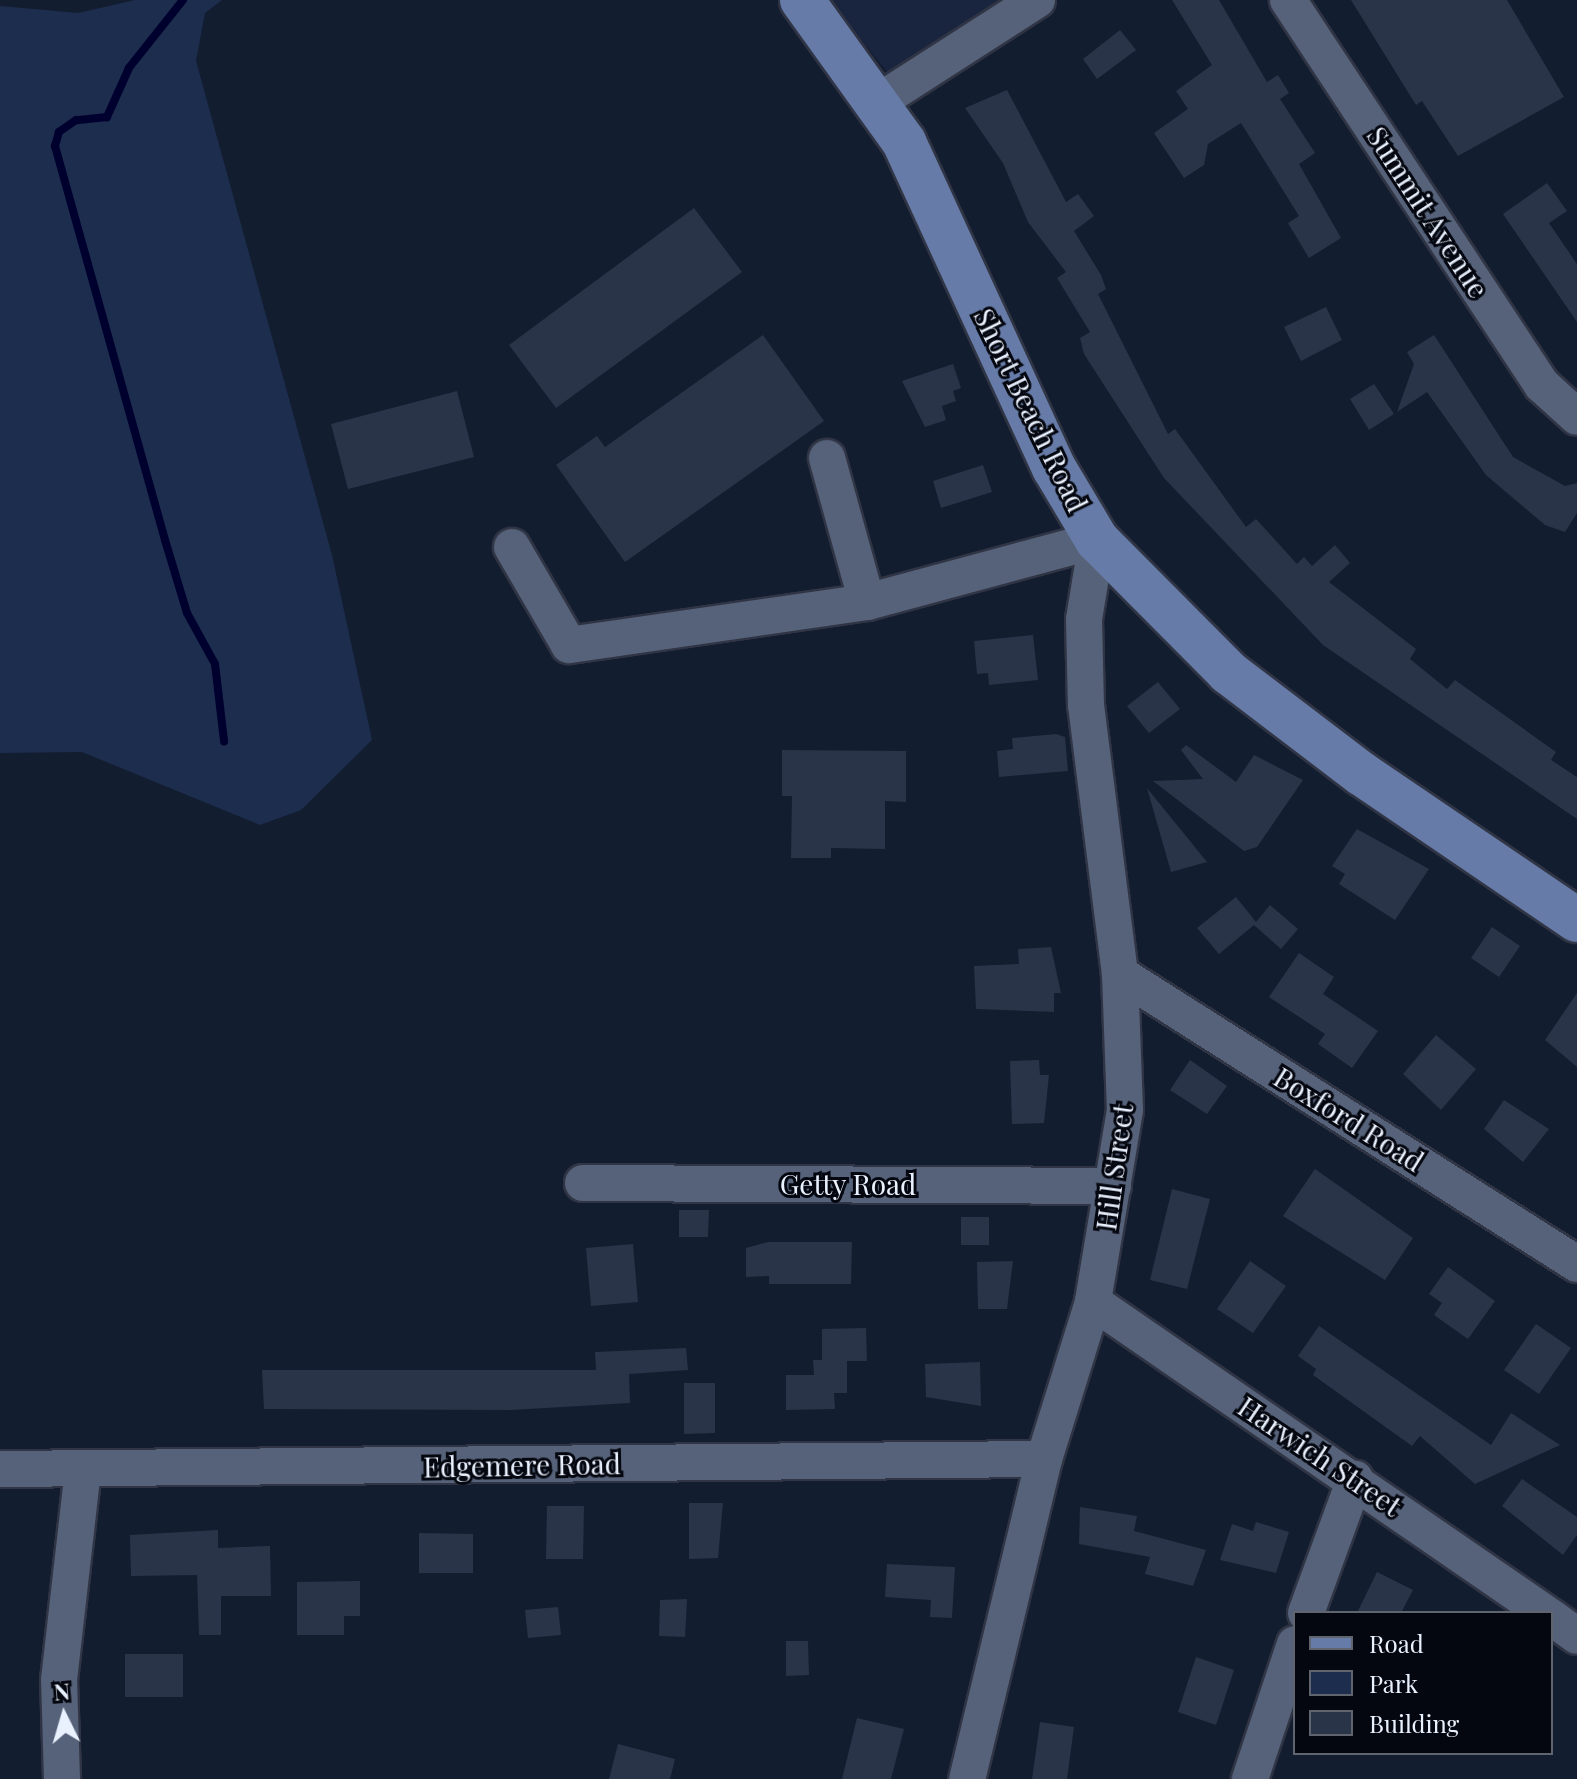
<!DOCTYPE html>
<html>
<head>
<meta charset="utf-8">
<style>
  body { margin:0 }
  #map { position:relative; width:1577px; height:1779px; overflow:hidden; background:#131d30; font-family:"Playfair Display",serif }
  div>[style] { position:absolute }
  .built>* { inset:0; background:#19243e }
  .green>* { inset:0; background:#1d2d4e }
  .stream>* { height:8px; margin:-4px; padding:0 4px; transform-origin:4px; border-radius:4px; background:#00002f }
  .building>* { inset:0; background:#293449 }
  .roads { filter:drop-shadow(2px 0 #303545) drop-shadow(-2px 0 #303545) drop-shadow(0 2px #303545) drop-shadow(0 -2px #303545) }
  .minor>* { height:36px; margin:-18px; padding:0 18px; transform-origin:18px; border-radius:18px; background:#566279 }
  .major>* { height:44px; margin:-22px; padding:0 22px; transform-origin:22px; border-radius:22px; background:#667ba7 }
  span { translate:-50% -50%; white-space:nowrap; text-align:center; line-height:1.15; -webkit-text-stroke:6px #04070f; paint-order:stroke }
  .street-label { font-size:28px; color:#e9f0fe }
  .legend { position:absolute; left:1293px; top:1611px; width:260px; height:144px; box-sizing:border-box; background:#04070f; border:2px solid #60646f; margin:0; padding:10px 14px; list-style:none; font-size:24px; color:#e9f0fe }
  .legend li { display:flex; align-items:center; gap:16px; height:40px }
  .legend b { width:40px; border:2px solid #60646f }
  .north { position:absolute; left:24px; top:1675px; width:80px; height:80px; -webkit-text-stroke:6px #04070f; paint-order:stroke; rotate:355deg; font-size:22px; font-weight:700; line-height:32px; text-align:center; color:#e9f0fe }
  .north::after { content:''; display:block; margin:auto; width:28px; height:36px; background:#e9f0fe; clip-path:polygon(50% 0,100% 100%,50% 72%,0 100%) }
</style>
</head>
<body>
<div id="map">
  <div class="built">
    <div style="clip-path:polygon(829px 0,999px 0,889px 74px)"></div>
  </div>
  <div class="green">
    <div style="clip-path:polygon(135px 0,222px 0,205px 13px,196px 61px,332px 555px,372px 740px,301px 810px,260px 825px,82px 752px,0 753px,0 6px,78px 13px)"></div>
  </div>
  <div class="stream">
    <div style="left:183px;top:0;width:87px;rotate:128.5deg"></div>
    <div style="left:129px;top:68px;width:54px;rotate:114.2deg"></div>
    <div style="left:107px;top:117px;width:31px;rotate:174deg"></div>
    <div style="left:76px;top:120px;width:21px;rotate:145deg"></div>
    <div style="left:59px;top:132px;width:15px;rotate:106deg"></div>
    <div style="left:55px;top:146px;width:409px;rotate:74.4deg"></div>
    <div style="left:165px;top:540px;width:76px;rotate:73.2deg"></div>
    <div style="left:187px;top:613px;width:58px;rotate:61.2deg"></div>
    <div style="left:215px;top:664px;width:78px;rotate:83.3deg"></div>
  </div>
  <div class="building">
    <div style="clip-path:polygon(1172px 0,1219px 0,1267px 82px,1278px 75px,1289px 93px,1280px 99px,1315px 153px,1299px 164px,1341px 238px,1309px 258px,1288px 223px,1299px 216px,1241px 123px,1208px 144px,1204px 165px,1184px 178px,1154px 133px,1188px 109px,1176px 91px,1212px 65px)"></div>
    <div style="clip-path:polygon(1351px 0,1507px 0,1564px 97px,1458px 156px,1422px 101px,1416px 105px)"></div>
    <div style="clip-path:polygon(1120px 30px,1136px 50px,1097px 79px,1083px 59px)"></div>
    <div style="clip-path:polygon(1007px 90px,1066px 202px,1078px 194px,1094px 216px,1074px 231px,1101px 275px,1106px 289px,1098px 294px,1168px 434px,1175px 429px,1246px 527px,1256px 519px,1297px 564px,1304px 557px,1312px 566px,1335px 545px,1350px 563px,1329px 582px,1416px 649px,1410px 659px,1447px 689px,1455px 680px,1556px 752px,1551px 760px,1577px 777px,1577px 819px,1323px 645px,1164px 478px,1084px 354px,1080px 338px,1090px 332px,1057px 278px,1066px 272px,1028px 222px,1003px 163px,965px 108px)"></div>
    <div style="clip-path:polygon(1547px 183px,1567px 211px,1549px 223px,1577px 264px,1577px 322px,1503px 214px)"></div>
    <div style="clip-path:polygon(694px 208px,742px 272px,556px 408px,509px 345px)"></div>
    <div style="clip-path:polygon(1326px 307px,1342px 340px,1301px 361px,1284px 327px)"></div>
    <div style="clip-path:polygon(763px 335px,824px 421px,625px 562px,556px 465px,597px 436px,605px 447px)"></div>
    <div style="clip-path:polygon(1434px 335px,1513px 457px,1565px 486px,1577px 483px,1577px 513px,1565px 532px,1545px 525px,1486px 475px,1427px 392px,1397px 412px,1414px 364px,1407px 352px)"></div>
    <div style="clip-path:polygon(953px 364px,961px 388px,953px 391px,956px 401px,942px 406px,946px 420px,925px 427px,902px 381px)"></div>
    <div style="clip-path:polygon(1374px 384px,1394px 414px,1369px 430px,1350px 399px)"></div>
    <div style="clip-path:polygon(457px 391px,474px 457px,348px 489px,331px 424px)"></div>
    <div style="clip-path:polygon(983px 465px,992px 492px,941px 508px,933px 481px)"></div>
    <div style="clip-path:polygon(1033px 635px,1038px 680px,989px 685px,988px 673px,977px 674px,974px 641px)"></div>
    <div style="clip-path:polygon(1158px 682px,1180px 709px,1149px 733px,1127px 706px)"></div>
    <div style="clip-path:polygon(1056px 734px,1065px 737px,1068px 771px,999px 777px,997px 751px,1013px 749px,1012px 738px)"></div>
    <div style="clip-path:polygon(1186px 745px,1236px 782px,1254px 755px,1303px 780px,1257px 847px,1244px 851px,1153px 781px,1203px 779px,1181px 750px)"></div>
    <div style="clip-path:polygon(782px 750px,906px 751px,906px 802px,885px 801px,885px 849px,831px 848px,831px 858px,791px 858px,792px 796px,782px 796px)"></div>
    <div style="clip-path:polygon(1147px 788px,1207px 862px,1171px 872px)"></div>
    <div style="clip-path:polygon(1357px 829px,1429px 869px,1395px 920px,1339px 884px,1345px 874px,1332px 866px)"></div>
    <div style="clip-path:polygon(1236px 897px,1256px 922px,1270px 905px,1298px 929px,1281px 949px,1254px 925px,1219px 954px,1197px 928px)"></div>
    <div style="clip-path:polygon(1492px 927px,1520px 946px,1499px 977px,1471px 958px)"></div>
    <div style="clip-path:polygon(1051px 947px,1061px 993px,1054px 993px,1054px 1012px,976px 1009px,974px 966px,1019px 964px,1018px 949px)"></div>
    <div style="clip-path:polygon(1299px 953px,1334px 977px,1323px 994px,1378px 1031px,1352px 1068px,1318px 1044px,1325px 1034px,1269px 997px)"></div>
    <div style="clip-path:polygon(1577px 993px,1577px 1067px,1545px 1040px)"></div>
    <div style="clip-path:polygon(1436px 1035px,1476px 1069px,1441px 1110px,1403px 1074px)"></div>
    <div style="clip-path:polygon(1039px 1060px,1040px 1075px,1049px 1075px,1044px 1123px,1012px 1124px,1010px 1061px)"></div>
    <div style="clip-path:polygon(1190px 1060px,1227px 1086px,1207px 1114px,1170px 1090px)"></div>
    <div style="clip-path:polygon(1504px 1100px,1549px 1129px,1523px 1162px,1484px 1129px)"></div>
    <div style="clip-path:polygon(1315px 1169px,1413px 1238px,1385px 1280px,1283px 1216px)"></div>
    <div style="clip-path:polygon(1172px 1189px,1210px 1199px,1187px 1289px,1150px 1280px)"></div>
    <div style="clip-path:polygon(679px 1210px,709px 1210px,708px 1237px,679px 1237px)"></div>
    <div style="clip-path:polygon(961px 1217px,989px 1217px,989px 1245px,961px 1245px)"></div>
    <div style="clip-path:polygon(768px 1242px,852px 1242px,851px 1284px,769px 1284px,769px 1276px,746px 1277px,746px 1248px)"></div>
    <div style="clip-path:polygon(633px 1244px,638px 1302px,591px 1306px,586px 1248px)"></div>
    <div style="clip-path:polygon(1013px 1261px,1007px 1309px,978px 1309px,977px 1262px)"></div>
    <div style="clip-path:polygon(1250px 1261px,1286px 1286px,1253px 1333px,1217px 1309px)"></div>
    <div style="clip-path:polygon(1448px 1267px,1495px 1301px,1468px 1339px,1434px 1315px,1442px 1303px,1429px 1294px)"></div>
    <div style="clip-path:polygon(1536px 1324px,1571px 1348px,1539px 1394px,1504px 1370px)"></div>
    <div style="clip-path:polygon(1319px 1326px,1491px 1445px,1511px 1413px,1560px 1445px,1475px 1484px,1420px 1436px,1412px 1446px,1313px 1375px,1316px 1369px,1298px 1356px)"></div>
    <div style="clip-path:polygon(866px 1328px,867px 1361px,847px 1361px,847px 1393px,834px 1393px,835px 1409px,786px 1410px,786px 1375px,814px 1375px,813px 1360px,822px 1360px,822px 1329px)"></div>
    <div style="clip-path:polygon(686px 1348px,688px 1370px,629px 1374px,630px 1403px,511px 1410px,264px 1409px,262px 1370px,596px 1370px,595px 1352px)"></div>
    <div style="clip-path:polygon(980px 1362px,981px 1406px,926px 1397px,925px 1364px)"></div>
    <div style="clip-path:polygon(684px 1383px,715px 1383px,715px 1433px,684px 1434px)"></div>
    <div style="clip-path:polygon(1522px 1479px,1577px 1517px,1577px 1535px,1563px 1555px,1502px 1506px)"></div>
    <div style="clip-path:polygon(689px 1503px,723px 1503px,718px 1558px,689px 1559px)"></div>
    <div style="clip-path:polygon(547px 1506px,584px 1506px,583px 1559px,546px 1559px)"></div>
    <div style="clip-path:polygon(1080px 1507px,1137px 1516px,1134px 1531px,1206px 1550px,1193px 1586px,1145px 1574px,1150px 1557px,1079px 1544px)"></div>
    <div style="clip-path:polygon(1256px 1522px,1289px 1532px,1276px 1573px,1220px 1560px,1232px 1524px,1253px 1531px)"></div>
    <div style="clip-path:polygon(218px 1530px,218px 1548px,270px 1546px,271px 1596px,221px 1596px,221px 1635px,199px 1635px,197px 1575px,131px 1576px,130px 1535px)"></div>
    <div style="clip-path:polygon(419px 1533px,473px 1534px,473px 1573px,419px 1573px)"></div>
    <div style="clip-path:polygon(887px 1564px,955px 1567px,952px 1618px,930px 1617px,931px 1600px,885px 1597px)"></div>
    <div style="clip-path:polygon(1377px 1572px,1413px 1590px,1401px 1613px,1357px 1613px)"></div>
    <div style="clip-path:polygon(360px 1581px,360px 1616px,344px 1616px,344px 1635px,297px 1635px,297px 1582px)"></div>
    <div style="clip-path:polygon(687px 1599px,685px 1637px,659px 1636px,660px 1600px)"></div>
    <div style="clip-path:polygon(558px 1607px,561px 1635px,528px 1638px,525px 1610px)"></div>
    <div style="clip-path:polygon(786px 1641px,808px 1641px,809px 1675px,786px 1676px)"></div>
    <div style="clip-path:polygon(125px 1654px,183px 1654px,183px 1697px,125px 1697px)"></div>
    <div style="clip-path:polygon(1196px 1657px,1234px 1670px,1216px 1725px,1178px 1712px)"></div>
    <div style="clip-path:polygon(857px 1718px,904px 1729px,891px 1779px,842px 1779px)"></div>
    <div style="clip-path:polygon(1040px 1722px,1074px 1727px,1067px 1779px,1032px 1779px)"></div>
    <div style="clip-path:polygon(618px 1744px,675px 1759px,670px 1779px,609px 1779px)"></div>
  </div>
  <div class="roads">
    <div class="minor">
      <div style="left:1288px;top:0;width:461px;rotate:56.6deg"></div>
      <div style="left:1542px;top:385px;width:47px;rotate:42.4deg"></div>
      <div style="left:878px;top:102px;width:189px;rotate:-32.7deg"></div>
      <div style="left:827px;top:458px;width:149px;rotate:74.5deg"></div>
      <div style="left:512px;top:547px;width:113px;rotate:59.8deg"></div>
      <div style="left:569px;top:645px;width:301px;rotate:-8.2deg"></div>
      <div style="left:867px;top:602px;width:238px;rotate:-15.1deg"></div>
      <div style="left:1097px;top:540px;width:80px;rotate:99.3deg"></div>
      <div style="left:1084px;top:619px;width:86px;rotate:88.7deg"></div>
      <div style="left:1086px;top:705px;width:271px;rotate:82.8deg"></div>
      <div style="left:1120px;top:974px;width:136px;rotate:87.9deg"></div>
      <div style="left:1125px;top:1110px;width:195px;rotate:99.5deg"></div>
      <div style="left:1093px;top:1302px;width:164px;rotate:107.3deg"></div>
      <div style="left:1044px;top:1459px;width:329px;rotate:103.5deg"></div>
      <div style="left:1120px;top:974px;width:541px;rotate:32.4deg"></div>
      <div style="left:583px;top:1183px;width:530px;rotate:0.32deg"></div>
      <div style="left:1093px;top:1302px;width:549px;rotate:34.53deg"></div>
      <div style="left:0;top:1469px;width:1044px;rotate:-0.55deg"></div>
      <div style="left:1306px;top:1613px;width:143px;rotate:-69.9deg"></div>
      <div style="left:1551px;top:1617px;width:32px;rotate:36deg"></div>
      <div style="left:62px;top:1779px;width:99px;rotate:-91.7deg"></div>
      <div style="left:59px;top:1680px;width:211px;rotate:-83.5deg"></div>
      <div style="left:1250px;top:1779px;width:142px;rotate:-71.6deg"></div>
    </div>
    <div class="major">
      <div style="left:802px;top:0;width:175px;rotate:54.3deg"></div>
      <div style="left:904px;top:142px;width:359px;rotate:65.3deg"></div>
      <div style="left:1054px;top:468px;width:84px;rotate:59.2deg"></div>
      <div style="left:1097px;top:540px;width:186px;rotate:45.2deg"></div>
      <div style="left:1228px;top:672px;width:168px;rotate:37.3deg"></div>
      <div style="left:1362px;top:774px;width:260px;rotate:34.2deg"></div>
    </div>
  </div>
  <div class="street-label">
    <span style="left:1428px;top:212px;rotate:57deg">Summit Avenue</span>
    <span style="left:1031px;top:410px;rotate:64deg">Short Beach Road</span>
    <span style="left:1349px;top:1119px;rotate:32deg">Boxford Road</span>
    <span style="left:1114px;top:1167px;rotate:-82deg">Hill Street</span>
    <span style="left:848px;top:1184px">Getty Road</span>
    <span style="left:1320px;top:1456px;rotate:34deg">Harwich Street</span>
    <span style="left:522px;top:1465px;rotate:-1deg">Edgemere Road</span>
  </div>
  <ul class="legend">
  <li><b style="height:10px;background:#667ba7"></b>Road</li>
  <li><b style="height:22px;background:#1d2d4e"></b>Park</li>
  <li><b style="height:22px;background:#293449"></b>Building</li>
  </ul>
  <div class="north">N</div>
</div>
</body>
</html>
